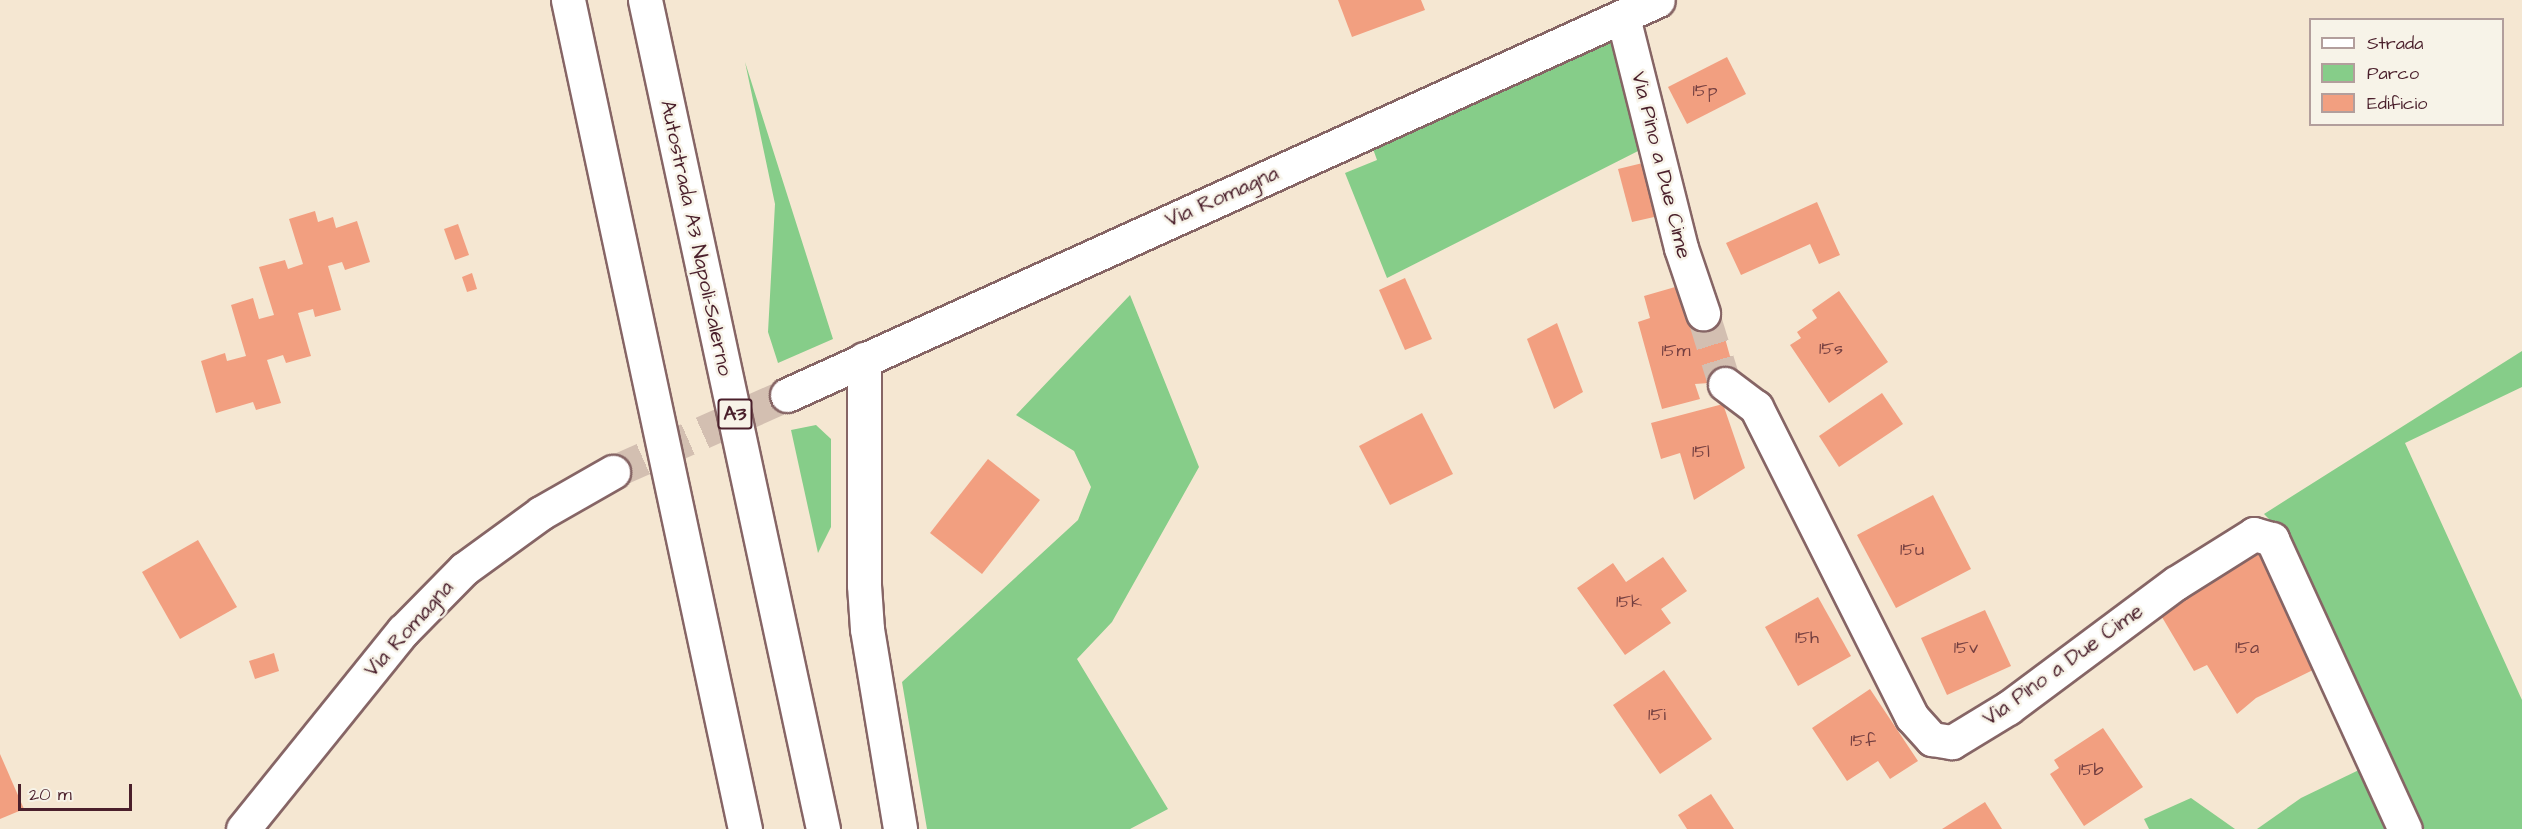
<!DOCTYPE html>
<html>
<head>
<meta charset="utf-8">
<style>
  body { margin:0 }
  #map { position:relative; width:2522px; height:829px; overflow:hidden; background:#f5e7d2; font-family:"Architects Daughter",sans-serif }
  div>[style] { position:absolute }
  .green>* { inset:0; background:#86cd89 }
  .building>* { inset:0; background:#f29f80 }
  .minor-tunnel>* { height:33px; margin-top:-16.5px; transform-origin:0; background:repeating-linear-gradient(90deg,#d3bfb1 0 33px,transparent 0 49px) }
  .roads { filter:drop-shadow(2px 0 #866565) drop-shadow(-2px 0 #866565) drop-shadow(0 2px #866565) drop-shadow(0 -2px #866565) }
  .minor>* { height:33px; margin:-16.5px; padding:0 16.5px; transform-origin:16.5px; border-radius:16.5px; background:#fff }
  .highway>* { height:33px; margin:-16.5px; padding:0 16.5px; transform-origin:16.5px; border-radius:16.5px; background:#fff }
  span { translate:-50% -50%; white-space:nowrap; text-align:center; line-height:1.15; -webkit-text-stroke:5px #f7f3e8; paint-order:stroke }
  .number-label { font-size:18px; color:#743f40 }
  .number-label span { -webkit-text-stroke-width:0 }
  .shield-label span { padding:2px 4px; background:#f7f3e8; border:2px solid; border-radius:4px; -webkit-text-stroke-width:0 }
  .shield-label { font-size:20px; color:#4a1f2b; font-weight:700 }
  .street-label { font-size:21px; color:#4a1f2b }
  .legend { position:absolute; left:2309px; top:18px; width:195px; height:108px; box-sizing:border-box; background:#f7f3e8; border:2px solid #b29e9c; margin:0; padding:8px 10px; list-style:none; font-size:18px; color:#4a1f2b }
  .legend li { display:flex; align-items:center; gap:12px; height:30px }
  .legend b { width:30px; border:2px solid #b29e9c }
  .scale { position:absolute; left:18px; top:784px; width:114px; height:27px; box-sizing:border-box; border:3px solid #4a1f2b; border-top:0; padding-left:8px; font-size:18px; line-height:21px; white-space:nowrap; color:#4a1f2b; -webkit-text-stroke:4px #f7f3e8; paint-order:stroke }
</style>
</head>
<body>
<div id="map">
  <div class="green">
    <div style="clip-path:polygon(1616px 30px,1648px 146px,1387px 278px,1345px 173px,1377px 160px,1372px 146px)"></div>
    <div style="clip-path:polygon(745px 62px,833px 339px,778px 363px,768px 332px,775px 204px)"></div>
    <div style="clip-path:polygon(1130px 295px,1199px 467px,1112px 622px,1077px 659px,1168px 809px,1130px 829px,927px 829px,902px 682px,1078px 520px,1091px 487px,1074px 451px,1016px 415px)"></div>
    <div style="clip-path:polygon(2522px 351px,2522px 387px,2405px 443px,2522px 700px,2522px 829px,2417px 829px,2276px 526px,2264px 514px)"></div>
    <div style="clip-path:polygon(816px 425px,831px 439px,831px 527px,818px 553px,791px 430px)"></div>
    <div style="clip-path:polygon(2363px 768px,2391px 829px,2257px 829px,2301px 798px)"></div>
    <div style="clip-path:polygon(2191px 798px,2235px 829px,2149px 829px,2144px 819px)"></div>
  </div>
  <div class="building">
    <div style="clip-path:polygon(1338px 0,1421px 0,1425px 10px,1352px 37px)"></div>
    <div style="clip-path:polygon(1727px 57px,1746px 94px,1687px 124px,1668px 87px)"></div>
    <div style="clip-path:polygon(1651px 161px,1663px 215px,1632px 222px,1618px 169px)"></div>
    <div style="clip-path:polygon(1817px 202px,1840px 255px,1819px 264px,1810px 244px,1741px 275px,1726px 243px)"></div>
    <div style="clip-path:polygon(315px 211px,318px 222px,333px 217px,336px 228px,357px 221px,370px 262px,345px 270px,342px 262px,328px 266px,341px 310px,315px 317px,313px 309px,298px 313px,311px 356px,286px 363px,283px 355px,267px 360px,281px 403px,256px 410px,253px 402px,216px 413px,201px 361px,225px 353px,227px 361px,246px 356px,231px 305px,253px 298px,259px 319px,274px 315px,259px 267px,285px 260px,288px 269px,303px 264px,289px 219px)"></div>
    <div style="clip-path:polygon(458px 224px,469px 255px,455px 260px,444px 229px)"></div>
    <div style="clip-path:polygon(472px 273px,477px 289px,467px 292px,462px 277px)"></div>
    <div style="clip-path:polygon(1405px 278px,1432px 339px,1405px 350px,1379px 290px)"></div>
    <div style="clip-path:polygon(1689px 283px,1717px 310px,1737px 381px,1695px 384px,1700px 399px,1662px 409px,1638px 322px,1650px 318px,1644px 296px)"></div>
    <div style="clip-path:polygon(1839px 291px,1888px 362px,1829px 403px,1790px 345px,1801px 338px,1797px 332px,1817px 318px,1812px 310px)"></div>
    <div style="clip-path:polygon(1557px 323px,1583px 392px,1554px 409px,1527px 339px)"></div>
    <div style="clip-path:polygon(1882px 393px,1903px 424px,1839px 467px,1819px 436px)"></div>
    <div style="clip-path:polygon(1723px 404px,1745px 468px,1694px 500px,1680px 453px,1661px 459px,1651px 423px)"></div>
    <div style="clip-path:polygon(1422px 413px,1453px 474px,1390px 505px,1359px 446px)"></div>
    <div style="clip-path:polygon(988px 459px,1040px 500px,982px 574px,930px 533px)"></div>
    <div style="clip-path:polygon(1933px 495px,1971px 569px,1896px 608px,1857px 535px)"></div>
    <div style="clip-path:polygon(198px 540px,237px 607px,180px 639px,142px 572px)"></div>
    <div style="clip-path:polygon(2266px 543px,2317px 668px,2256px 698px,2237px 714px,2207px 665px,2194px 671px,2156px 607px)"></div>
    <div style="clip-path:polygon(1663px 557px,1687px 591px,1661px 609px,1671px 623px,1625px 655px,1577px 588px,1613px 563px,1626px 582px)"></div>
    <div style="clip-path:polygon(1818px 597px,1851px 656px,1798px 686px,1765px 627px)"></div>
    <div style="clip-path:polygon(1985px 610px,2011px 666px,1947px 695px,1921px 638px)"></div>
    <div style="clip-path:polygon(274px 653px,279px 671px,255px 679px,249px 661px)"></div>
    <div style="clip-path:polygon(1664px 670px,1712px 739px,1660px 774px,1613px 705px)"></div>
    <div style="clip-path:polygon(1870px 689px,1918px 761px,1890px 779px,1878px 761px,1847px 781px,1812px 728px)"></div>
    <div style="clip-path:polygon(2103px 728px,2143px 787px,2084px 826px,2050px 774px,2059px 768px,2054px 760px)"></div>
    <div style="clip-path:polygon(0 754px,24px 809px,0 819px)"></div>
    <div style="clip-path:polygon(1711px 794px,1734px 829px,1687px 829px,1678px 815px)"></div>
    <div style="clip-path:polygon(1985px 802px,2002px 829px,1942px 829px)"></div>
  </div>
  <div class="minor-tunnel">
    <div style="left:1703px;top:313px;width:74px;rotate:72.8deg"></div>
    <div style="left:613px;top:472px;width:190px;rotate:-23.9deg"></div>
  </div>
  <div class="roads">
    <div class="minor">
      <div style="left:1623px;top:17px;width:238px;rotate:75.9deg"></div>
      <div style="left:1681px;top:248px;width:69px;rotate:71.3deg"></div>
      <div style="left:864px;top:359px;width:226px;rotate:90deg"></div>
      <div style="left:864px;top:585px;width:44px;rotate:86.1deg"></div>
      <div style="left:867px;top:629px;width:203px;rotate:80.6deg"></div>
      <div style="left:1725px;top:384px;width:39px;rotate:37deg"></div>
      <div style="left:1756px;top:407px;width:347px;rotate:63.3deg"></div>
      <div style="left:1912px;top:717px;width:30px;rotate:48deg"></div>
      <div style="left:1932px;top:739px;width:20px;rotate:9deg"></div>
      <div style="left:1952px;top:742px;width:66px;rotate:-31.3deg"></div>
      <div style="left:2008px;top:708px;width:209px;rotate:-36.7deg"></div>
      <div style="left:2176px;top:583px;width:92px;rotate:-32.1deg"></div>
      <div style="left:2254px;top:534px;width:19px;rotate:16deg"></div>
      <div style="left:2272px;top:539px;width:319px;rotate:65.4deg"></div>
      <div style="left:787px;top:395px;width:956px;rotate:-24.39deg"></div>
      <div style="left:243px;top:829px;width:255px;rotate:-51.1deg"></div>
      <div style="left:403px;top:631px;width:87px;rotate:-45.5deg"></div>
      <div style="left:464px;top:569px;width:95px;rotate:-36deg"></div>
      <div style="left:541px;top:513px;width:83px;rotate:-29.7deg"></div>
    </div>
    <div class="highway">
      <div style="left:568px;top:0;width:848px;rotate:77.95deg"></div>
      <div style="left:645px;top:0;width:848px;rotate:77.88deg"></div>
    </div>
  </div>
  <div class="number-label">
    <span style="left:1705px;top:91px">15p</span>
    <span style="left:1831px;top:349px">15s</span>
    <span style="left:1676px;top:351px">15m</span>
    <span style="left:1701px;top:452px">15l</span>
    <span style="left:1912px;top:550px">15u</span>
    <span style="left:1629px;top:602px">15k</span>
    <span style="left:1807px;top:638px">15h</span>
    <span style="left:1966px;top:648px">15v</span>
    <span style="left:2247px;top:648px">15a</span>
    <span style="left:1657px;top:715px">15i</span>
    <span style="left:1863px;top:741px">15f</span>
    <span style="left:2091px;top:770px">15b</span>
  </div>
  <div class="shield-label">
    <span style="left:735px;top:414px">A3</span>
  </div>
  <div class="street-label">
    <span style="left:1661px;top:165px;rotate:76deg">Via Pino a Due Cime</span>
    <span style="left:1222px;top:197px;rotate:-24deg">Via Romagna</span>
    <span style="left:696px;top:238px;rotate:78deg">Autostrada A3 Napoli-Salerno</span>
    <span style="left:409px;top:629px;rotate:-48deg">Via Romagna</span>
    <span style="left:2063px;top:665px;rotate:-36deg">Via Pino a Due Cime</span>
  </div>
  <ul class="legend">
  <li><b style="height:8px;background:#fff"></b>Strada</li>
  <li><b style="height:16px;background:#86cd89"></b>Parco</li>
  <li><b style="height:16px;background:#f29f80"></b>Edificio</li>
  </ul>
  <div class="scale">20 m</div>
</div>
</body>
</html>
